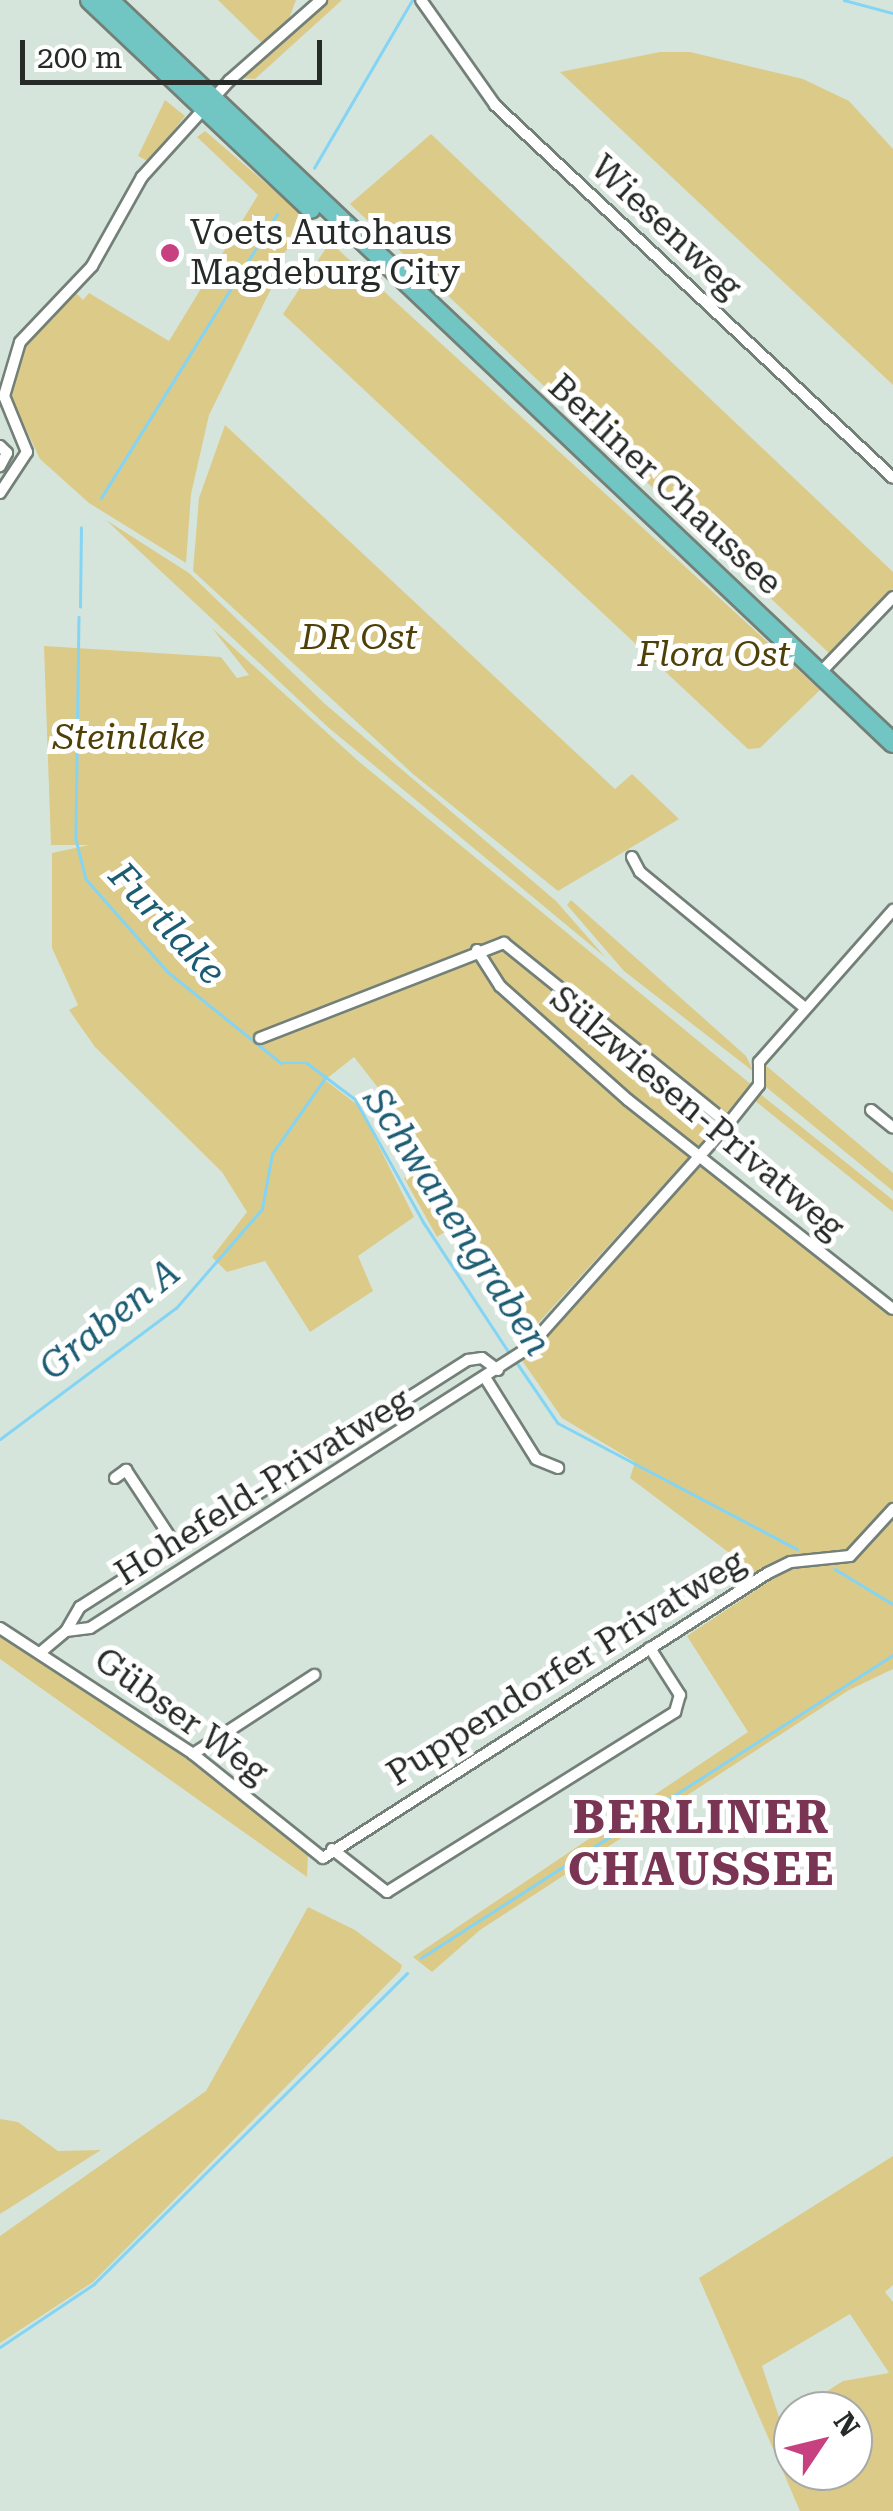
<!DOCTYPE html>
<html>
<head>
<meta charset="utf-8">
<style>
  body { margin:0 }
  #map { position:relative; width:893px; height:2511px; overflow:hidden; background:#d6e5dc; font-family:"Roboto Serif",serif }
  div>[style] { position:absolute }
  .green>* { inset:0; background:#dcca89 }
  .stream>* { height:2.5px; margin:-1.25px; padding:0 1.25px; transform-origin:1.25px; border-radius:1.25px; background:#84d4f4 }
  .roads { filter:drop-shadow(2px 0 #738078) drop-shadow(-2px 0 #738078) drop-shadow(0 2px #738078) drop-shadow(0 -2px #738078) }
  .minor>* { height:10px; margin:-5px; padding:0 5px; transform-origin:5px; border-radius:5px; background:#fff }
  .primary>* { height:18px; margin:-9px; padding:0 9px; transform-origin:9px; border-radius:9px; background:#71c5c3 }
  .dots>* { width:28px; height:28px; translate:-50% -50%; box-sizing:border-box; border:5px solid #fff; border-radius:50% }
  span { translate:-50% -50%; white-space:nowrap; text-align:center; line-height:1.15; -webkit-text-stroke:10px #fff; paint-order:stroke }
  .street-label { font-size:35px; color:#262b28 }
  .poi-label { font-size:35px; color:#262b28 }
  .left { translate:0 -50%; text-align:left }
  .park-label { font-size:35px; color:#4e4007; font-style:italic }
  .water-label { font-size:38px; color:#1c5c72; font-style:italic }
  .district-label { font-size:45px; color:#793553; font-weight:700; letter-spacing:2.5px }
  .north { position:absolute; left:773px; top:2391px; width:100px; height:100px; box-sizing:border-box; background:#fff; border:2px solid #a8aaa9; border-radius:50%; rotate:55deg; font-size:28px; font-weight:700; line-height:40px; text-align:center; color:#262b28 }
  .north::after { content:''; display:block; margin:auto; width:35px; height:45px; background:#c74080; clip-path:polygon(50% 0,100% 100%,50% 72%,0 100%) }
  .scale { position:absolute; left:20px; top:40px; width:302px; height:45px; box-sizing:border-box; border:5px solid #262b28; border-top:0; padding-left:12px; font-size:30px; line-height:35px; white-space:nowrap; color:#262b28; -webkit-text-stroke:8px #fff; paint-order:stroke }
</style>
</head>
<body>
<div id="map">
  <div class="green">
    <div style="clip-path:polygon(218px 0,296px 0,287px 24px,263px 44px)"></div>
    <div style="clip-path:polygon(328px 0,342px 0,255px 79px,239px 78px)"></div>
    <div style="clip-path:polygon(660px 52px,690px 52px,803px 79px,849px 101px,893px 149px,893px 385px,560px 72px)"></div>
    <div style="clip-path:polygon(165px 100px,185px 116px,149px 162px,138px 156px)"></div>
    <div style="clip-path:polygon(205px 131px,311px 222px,271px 268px,273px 285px,209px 415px,191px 494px,186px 563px,89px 503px,40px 459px,9px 393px,18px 355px,76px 293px,83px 300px,89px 293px,169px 341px,258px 195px,197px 137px)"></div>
    <div style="clip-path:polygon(431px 134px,893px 572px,893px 591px,830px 654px,350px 204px)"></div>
    <div style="clip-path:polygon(330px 242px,820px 690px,760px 748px,748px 749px,283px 314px)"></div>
    <div style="clip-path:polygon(225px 425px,615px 789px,632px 774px,679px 819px,558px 891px,413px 774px,193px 571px,199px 498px)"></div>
    <div style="clip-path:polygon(106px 520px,189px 573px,325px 704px,556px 901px,605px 957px,329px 728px)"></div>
    <div style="clip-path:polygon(212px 628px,357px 760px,753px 1086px,531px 1331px,507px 1315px,446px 1231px,437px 1237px,404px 1178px,425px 1166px,404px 1121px,354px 1057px,325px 1080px,359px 1106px,414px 1217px,358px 1256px,373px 1291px,310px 1332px,265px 1261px,227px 1272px,212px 1257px,247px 1212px,222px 1172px,95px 1047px,69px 1010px,78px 1005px,52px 948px,52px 853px,89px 845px,51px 845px,44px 646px,221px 657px,237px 678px,249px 675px)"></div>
    <div style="clip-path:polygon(571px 900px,746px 1056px,754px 1072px,624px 971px,567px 905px)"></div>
    <div style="clip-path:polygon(763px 1063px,893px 1173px,893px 1191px,766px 1087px)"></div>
    <div style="clip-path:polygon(759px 1093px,893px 1200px,893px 1212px,754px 1100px)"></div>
    <div style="clip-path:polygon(698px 1164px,893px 1315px,893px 1669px,849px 1690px,480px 1930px,432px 1972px,413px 1957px,748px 1732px,687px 1636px,768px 1582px,630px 1478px,635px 1462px,562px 1418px,521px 1359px,546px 1339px)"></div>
    <div style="clip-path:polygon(0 1637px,186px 1755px,308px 1852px,307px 1877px,0 1659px)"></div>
    <div style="clip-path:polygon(308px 1907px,355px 1930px,402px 1965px,400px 1971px,93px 2282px,0 2343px,0 2236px,206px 2091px)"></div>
    <div style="clip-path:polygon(0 2119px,18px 2122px,58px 2151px,101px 2150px,0 2214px)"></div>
    <div style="clip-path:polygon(evenodd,893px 2156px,893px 2285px,885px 2292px,893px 2302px,893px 2511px,800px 2511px,699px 2278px,893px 2156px,850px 2314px,889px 2373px,843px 2381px,796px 2411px,853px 2411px,853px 2471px,793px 2471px,793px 2413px,780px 2420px,762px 2366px,850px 2314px)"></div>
  </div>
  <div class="stream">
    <div style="left:844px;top:0;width:51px;rotate:14.9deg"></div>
    <div style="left:314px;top:168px;width:194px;rotate:-59.7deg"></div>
    <div style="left:101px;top:498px;width:334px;rotate:-58.2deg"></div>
    <div style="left:80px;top:607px;width:79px;rotate:-89.3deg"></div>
    <div style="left:79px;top:617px;width:222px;rotate:90.8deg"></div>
    <div style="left:76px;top:839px;width:41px;rotate:76deg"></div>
    <div style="left:86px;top:879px;width:124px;rotate:48.6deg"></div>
    <div style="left:168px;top:972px;width:145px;rotate:38.8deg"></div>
    <div style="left:281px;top:1063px;width:26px"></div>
    <div style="left:307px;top:1063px;width:60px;rotate:36.9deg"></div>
    <div style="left:355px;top:1099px;width:142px;rotate:60.9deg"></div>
    <div style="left:424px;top:1223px;width:157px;rotate:56.7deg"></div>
    <div style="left:515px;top:1360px;width:76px;rotate:55.7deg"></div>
    <div style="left:558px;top:1423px;width:270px;rotate:27.8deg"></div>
    <div style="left:0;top:1439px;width:219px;rotate:-36.7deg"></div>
    <div style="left:176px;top:1308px;width:131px;rotate:-49deg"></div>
    <div style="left:262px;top:1209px;width:56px;rotate:-79.7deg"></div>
    <div style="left:272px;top:1154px;width:94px;rotate:-55deg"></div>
    <div style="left:835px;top:1569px;width:68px;rotate:31.1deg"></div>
    <div style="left:421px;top:1958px;width:561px;rotate:-32.7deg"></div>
    <div style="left:0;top:2347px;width:113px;rotate:-33.8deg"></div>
    <div style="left:94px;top:2284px;width:441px;rotate:-44.8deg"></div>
  </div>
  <div class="roads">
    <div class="minor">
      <div style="left:421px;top:0;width:128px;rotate:54.8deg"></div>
      <div style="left:495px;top:105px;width:545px;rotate:43.14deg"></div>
      <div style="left:0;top:446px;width:10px;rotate:45deg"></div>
      <div style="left:7px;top:453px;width:15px;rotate:118deg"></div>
      <div style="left:0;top:493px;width:49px;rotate:-56.6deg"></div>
      <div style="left:27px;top:452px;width:61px;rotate:-112.3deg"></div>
      <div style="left:4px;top:396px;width:56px;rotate:-73.5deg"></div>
      <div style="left:20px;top:342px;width:105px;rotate:-46.5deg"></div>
      <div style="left:92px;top:266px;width:102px;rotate:-60.7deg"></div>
      <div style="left:142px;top:177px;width:130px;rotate:-47.8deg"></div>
      <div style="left:229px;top:81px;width:123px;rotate:-41.4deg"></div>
      <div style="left:819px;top:674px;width:107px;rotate:-46.1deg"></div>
      <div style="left:632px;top:857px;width:17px;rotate:62deg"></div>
      <div style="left:640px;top:872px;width:214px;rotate:39.5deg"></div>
      <div style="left:477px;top:950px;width:43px;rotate:57.4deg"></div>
      <div style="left:500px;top:986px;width:171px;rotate:41.7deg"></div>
      <div style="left:628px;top:1100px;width:337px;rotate:38.3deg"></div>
      <div style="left:260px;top:1038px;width:262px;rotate:-21.3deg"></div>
      <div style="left:504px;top:943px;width:288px;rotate:38.9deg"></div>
      <div style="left:871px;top:1110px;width:28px;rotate:39deg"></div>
      <div style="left:486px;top:1379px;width:94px;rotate:58deg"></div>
      <div style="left:536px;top:1459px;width:24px;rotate:22deg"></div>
      <div style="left:115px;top:1478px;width:14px;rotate:-36deg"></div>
      <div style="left:126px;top:1470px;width:91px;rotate:56.7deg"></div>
      <div style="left:0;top:1628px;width:230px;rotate:33.1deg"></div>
      <div style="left:193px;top:1754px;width:166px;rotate:38.7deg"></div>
      <div style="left:323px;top:1858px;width:528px;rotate:-32.64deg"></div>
      <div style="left:768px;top:1573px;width:25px;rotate:-26deg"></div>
      <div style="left:791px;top:1562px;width:59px;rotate:-5.8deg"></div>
      <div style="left:850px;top:1556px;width:64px;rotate:-47.5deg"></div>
      <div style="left:66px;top:1631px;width:28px;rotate:-60deg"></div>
      <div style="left:80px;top:1607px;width:460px;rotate:-32.5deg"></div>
      <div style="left:468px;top:1360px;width:14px;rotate:-8deg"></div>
      <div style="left:482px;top:1358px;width:20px;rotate:37deg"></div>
      <div style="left:41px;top:1652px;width:33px;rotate:-40deg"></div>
      <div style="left:66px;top:1631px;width:24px;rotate:-7deg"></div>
      <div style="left:90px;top:1628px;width:520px;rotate:-32.59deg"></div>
      <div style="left:528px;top:1348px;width:300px;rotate:-48.2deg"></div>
      <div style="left:728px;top:1124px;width:50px;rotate:-51.5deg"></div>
      <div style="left:759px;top:1085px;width:23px;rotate:-90deg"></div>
      <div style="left:759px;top:1062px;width:203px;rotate:-48.6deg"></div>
      <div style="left:193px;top:1754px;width:145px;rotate:-33.1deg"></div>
      <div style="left:332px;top:1849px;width:70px;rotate:38deg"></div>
      <div style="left:387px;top:1892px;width:340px;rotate:-32deg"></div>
      <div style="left:675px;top:1712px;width:18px;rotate:-74deg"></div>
      <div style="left:680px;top:1695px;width:56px;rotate:-122.6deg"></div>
    </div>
    <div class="primary">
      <div style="left:90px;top:0;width:304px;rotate:43.4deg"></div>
      <div style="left:109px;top:0;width:1080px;rotate:43.46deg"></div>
    </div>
  </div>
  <div class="dots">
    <div style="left:170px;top:253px;background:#c74080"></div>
  </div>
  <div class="street-label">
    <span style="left:666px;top:227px;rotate:43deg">Wiesenweg</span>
    <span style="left:665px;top:485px;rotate:43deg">Berliner Chaussee</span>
    <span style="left:697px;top:1113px;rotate:40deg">Sülzwiesen-Privatweg</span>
    <span style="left:263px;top:1487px;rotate:-32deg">Hohefeld-Privatweg</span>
    <span style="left:566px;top:1668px;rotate:-32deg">Puppendorfer Privatweg</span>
    <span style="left:181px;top:1716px;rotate:36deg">Gübser Weg</span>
  </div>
  <div class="poi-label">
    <span class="left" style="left:190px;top:253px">Voets Autohaus<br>Magdeburg City</span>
  </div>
  <div class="park-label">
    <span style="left:359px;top:638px">DR Ost</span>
    <span style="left:714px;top:655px">Flora Ost</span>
    <span style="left:129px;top:738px">Steinlake</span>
  </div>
  <div class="water-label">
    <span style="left:167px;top:924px;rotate:47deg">Furtlake</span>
    <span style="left:457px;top:1222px;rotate:57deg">Schwanengraben</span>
    <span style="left:110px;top:1320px;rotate:-39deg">Graben A</span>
  </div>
  <div class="district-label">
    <span style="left:702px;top:1844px">BERLINER<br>CHAUSSEE</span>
  </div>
  <div class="north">N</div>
  <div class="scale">200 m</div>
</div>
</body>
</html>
